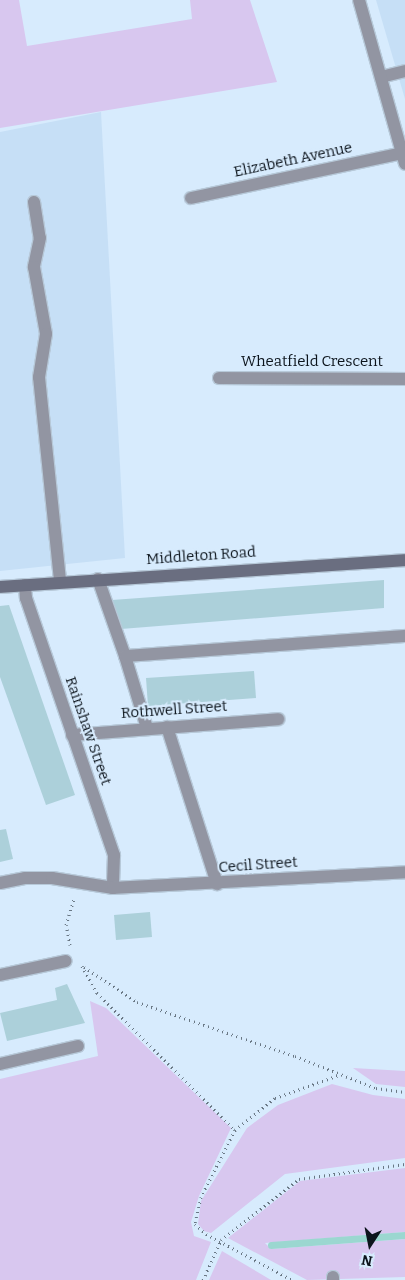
<!DOCTYPE html>
<html>
<head>
<meta charset="utf-8">
<style>
  body { margin:0 }
  #map { position:relative; width:405px; height:1280px; overflow:hidden; background:#d7ebfd; font-family:Bitter,serif }
  div>[style] { position:absolute }
  .built>* { inset:0; background:#c6dff6 }
  .green>* { inset:0; background:#d8c7ef }
  .stream>* { height:7px; margin:-3.5px; padding:0 3.5px; transform-origin:3.5px; border-radius:3.5px; background:#9bd7d0 }
  .building>* { inset:0; background:#acd0da }
  .path>* { height:3px; margin-top:-1.5px; transform-origin:0; background:repeating-linear-gradient(90deg,#697784 0 1px,transparent 0 5px) }
  .roads { filter:drop-shadow(1px 0 #b7c9d9) drop-shadow(-1px 0 #b7c9d9) drop-shadow(0 1px #b7c9d9) drop-shadow(0 -1px #b7c9d9) }
  .lane>* { height:12px; margin:-6px; padding:0 6px; transform-origin:6px; border-radius:6px; background:#9295a2 }
  .street>* { height:12px; margin:-6px; padding:0 6px; transform-origin:6px; border-radius:6px; background:#9295a2 }
  .secondary>* { height:12px; margin:-6px; padding:0 6px; transform-origin:6px; border-radius:6px; background:#6a6e80 }
  span { translate:-50% -50%; white-space:nowrap; text-align:center; line-height:1.15; -webkit-text-stroke:4px #d7ebfd; paint-order:stroke }
  .street-label { font-size:15px; color:#0c141c }
  .north { position:absolute; left:345px; top:1220px; width:50px; height:50px; -webkit-text-stroke:4px #d7ebfd; paint-order:stroke; rotate:191deg; font-size:14px; font-weight:700; line-height:20px; text-align:center; color:#0c141c }
  .north::after { content:''; display:block; margin:auto; width:18px; height:22px; background:#0c141c; clip-path:polygon(50% 0,100% 100%,50% 72%,0 100%) }
</style>
</head>
<body>
<div id="map">
  <div class="built">
    <div style="clip-path:polygon(376px 0,405px 0,405px 99px)"></div>
    <div style="clip-path:polygon(101px 112px,125px 558px,0 571px,0 132px)"></div>
  </div>
  <div class="green">
    <div style="clip-path:polygon(0 0,19px 0,27px 46px,192px 19px,190px 0,250px 0,277px 82px,0 128px)"></div>
    <div style="clip-path:polygon(90px 1001px,106px 1008px,231px 1128px,199px 1196px,191px 1222px,194px 1236px,211px 1242px,196px 1280px,0 1280px,0 1079px,98px 1056px)"></div>
    <div style="clip-path:polygon(353px 1068px,405px 1071px,405px 1087px,376px 1084px)"></div>
    <div style="clip-path:polygon(332px 1084px,373px 1095px,405px 1099px,405px 1158px,285px 1174px,211px 1233px,204px 1231px,198px 1224px,201px 1201px,247px 1128px,278px 1105px)"></div>
    <div style="clip-path:polygon(405px 1168px,405px 1232px,265px 1243px,271px 1249px,405px 1239px,405px 1277px,307px 1280px,228px 1238px,300px 1181px)"></div>
    <div style="clip-path:polygon(222px 1251px,271px 1280px,209px 1280px)"></div>
  </div>
  <div class="stream">
    <div style="left:271px;top:1245px;width:134px;rotate:-4.3deg"></div>
  </div>
  <div class="building">
    <div style="clip-path:polygon(384px 580px,384px 608px,121px 629px,112px 600px)"></div>
    <div style="clip-path:polygon(9px 605px,75px 795px,46px 805px,0 677px,0 606px)"></div>
    <div style="clip-path:polygon(254px 671px,256px 698px,148px 706px,146px 678px)"></div>
    <div style="clip-path:polygon(6px 829px,13px 859px,0 862px,0 830px)"></div>
    <div style="clip-path:polygon(150px 912px,152px 937px,116px 940px,114px 915px)"></div>
    <div style="clip-path:polygon(67px 984px,85px 1023px,7px 1041px,0 1013px,57px 1000px,55px 988px)"></div>
  </div>
  <div class="path">
    <div style="left:70px;top:945px;width:20px;rotate:-101deg"></div>
    <div style="left:66px;top:925px;width:28px;rotate:-73deg"></div>
    <div style="left:82px;top:966px;width:31px;rotate:61deg"></div>
    <div style="left:97px;top:993px;width:194px;rotate:44.8deg"></div>
    <div style="left:235px;top:1130px;width:75px;rotate:116.9deg"></div>
    <div style="left:201px;top:1197px;width:28px;rotate:103deg"></div>
    <div style="left:195px;top:1224px;width:15px;rotate:42deg"></div>
    <div style="left:206px;top:1234px;width:98px;rotate:28.1deg"></div>
    <div style="left:84px;top:967px;width:64px;rotate:33.4deg"></div>
    <div style="left:137px;top:1002px;width:167px;rotate:18.9deg"></div>
    <div style="left:295px;top:1056px;width:87px;rotate:21.6deg"></div>
    <div style="left:376px;top:1088px;width:29px;rotate:8deg"></div>
    <div style="left:235px;top:1130px;width:51px;rotate:-38.7deg"></div>
    <div style="left:275px;top:1098px;width:68px;rotate:-19.8deg"></div>
    <div style="left:203px;top:1280px;width:44px;rotate:-65.8deg"></div>
    <div style="left:221px;top:1240px;width:99px;rotate:-38deg"></div>
    <div style="left:299px;top:1179px;width:107px;rotate:-8.1deg"></div>
  </div>
  <div class="roads">
    <div class="lane">
      <div style="left:381px;top:77px;width:25px;rotate:-14deg"></div>
      <div style="left:34px;top:202px;width:36px;rotate:81deg"></div>
      <div style="left:40px;top:238px;width:30px;rotate:102deg"></div>
      <div style="left:34px;top:267px;width:68px;rotate:79.8deg"></div>
      <div style="left:46px;top:334px;width:44px;rotate:99.2deg"></div>
      <div style="left:39px;top:377px;width:205px;rotate:84.1deg"></div>
      <div style="left:98px;top:579px;width:82px;rotate:70.7deg"></div>
      <div style="left:167px;top:727px;width:165px;rotate:72.3deg"></div>
      <div style="left:147px;top:728px;width:75px;rotate:-107deg"></div>
      <div style="left:125px;top:656px;width:281px;rotate:-4.1deg"></div>
      <div style="left:0;top:975px;width:67px;rotate:-12deg"></div>
    </div>
    <div class="street">
      <div style="left:359px;top:0;width:170px;rotate:74.3deg"></div>
      <div style="left:191px;top:198px;width:216px;rotate:-12deg"></div>
      <div style="left:219px;top:378px;width:186px;rotate:0.3deg"></div>
      <div style="left:25px;top:585px;width:13px;rotate:86deg"></div>
      <div style="left:26px;top:598px;width:272px;rotate:71.1deg"></div>
      <div style="left:114px;top:855px;width:33px;rotate:92deg"></div>
      <div style="left:72px;top:735px;width:207px;rotate:-4.4deg"></div>
      <div style="left:0;top:883px;width:25px;rotate:-11deg"></div>
      <div style="left:25px;top:878px;width:27px"></div>
      <div style="left:52px;top:878px;width:62px;rotate:9.3deg"></div>
      <div style="left:113px;top:888px;width:292px;rotate:-3.1deg"></div>
      <div style="left:0;top:1064px;width:80px;rotate:-13deg"></div>
      <div style="left:333px;top:1277px;width:3px;rotate:90deg"></div>
    </div>
    <div class="secondary">
      <div style="left:0;top:587px;width:406px;rotate:-3.8deg"></div>
    </div>
  </div>
  <div class="street-label">
    <span style="left:293px;top:160px;rotate:-12deg">Elizabeth Avenue</span>
    <span style="left:312px;top:362px">Wheatfield Crescent</span>
    <span style="left:201px;top:556px;rotate:-4deg">Middleton Road</span>
    <span style="left:174px;top:710px;rotate:-4deg">Rothwell Street</span>
    <span style="left:88px;top:731px;rotate:71deg">Rainshaw Street</span>
    <span style="left:258px;top:865px;rotate:-4deg">Cecil Street</span>
  </div>
  <div class="north">N</div>
</div>
</body>
</html>
